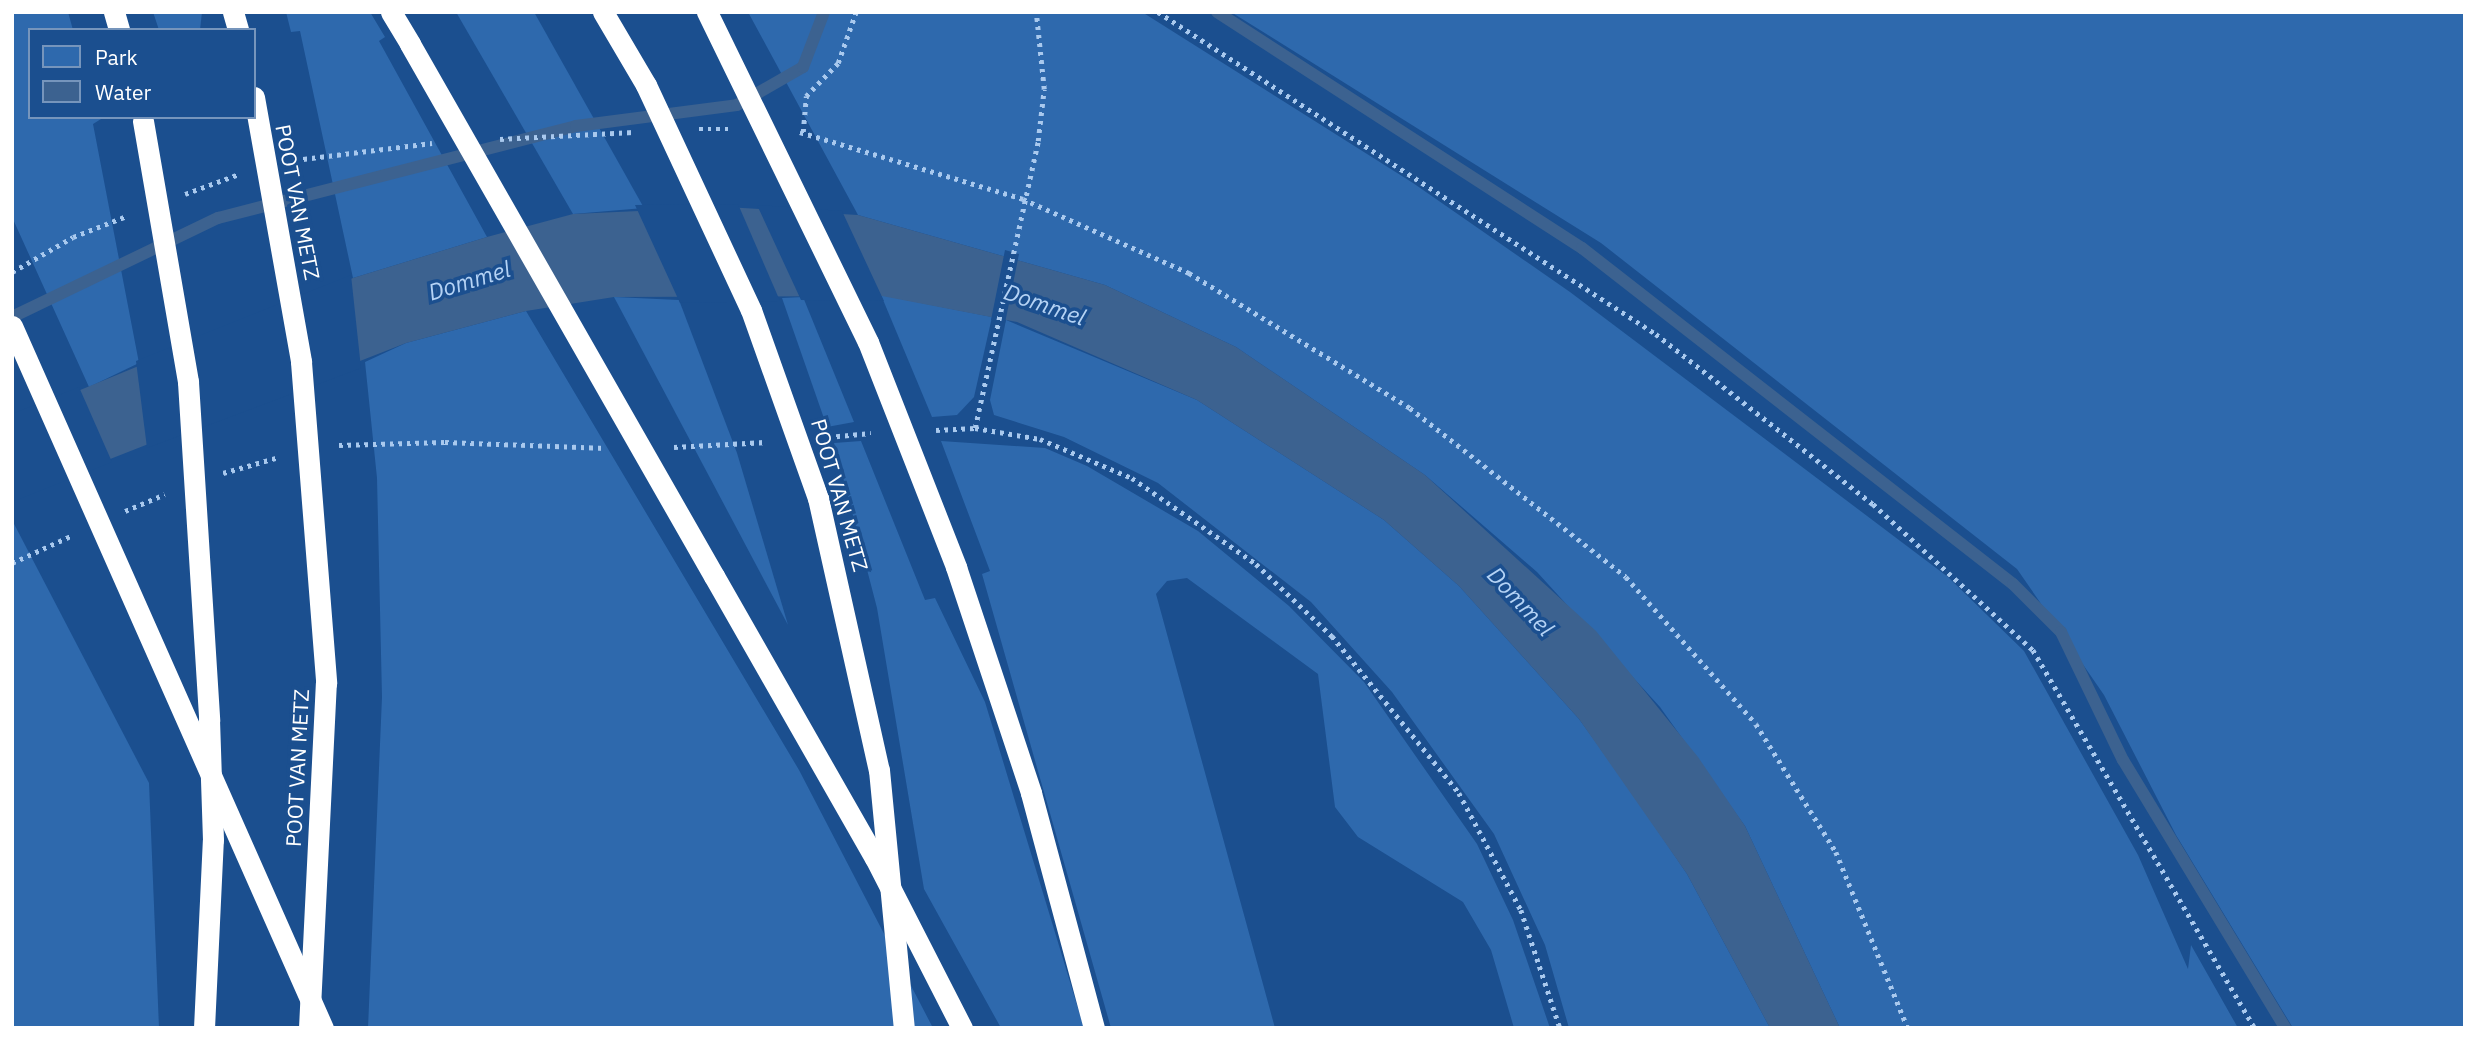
<!DOCTYPE html>
<html>
<head>
<meta charset="utf-8">
<style>
  body { margin:0 }
  #map { position:relative; width:2477px; height:1040px; overflow:hidden; background:#1b4f8f; font-family:"IBM Plex Sans",sans-serif }
  div>[style] { position:absolute }
  .green>* { inset:0; background:#2e69ad }
  .water>* { inset:0; background:#3c6290 }
  .pier>* { inset:0; background:#1b4f8f }
  .stream>* { height:12px; margin:-6px; padding:0 6px; transform-origin:6px; border-radius:6px; background:#3c6290 }
  .path>* { height:4.5px; margin-top:-2.25px; transform-origin:0; background:repeating-linear-gradient(90deg,#a9c9ee 0 3.5px,transparent 0 8.5px) }
  .highway>* { height:21px; margin:-10.5px; padding:0 10.5px; transform-origin:10.5px; border-radius:10.5px; background:#fff }
  .highway-bridge>* { height:21px; margin:-10.5px; padding:0 10.5px; transform-origin:10.5px; border-radius:10.5px; background:#fff }
  span { translate:-50% -50%; white-space:nowrap; text-align:center; line-height:1.15; -webkit-text-stroke:7px #1b4f8f; paint-order:stroke }
  .street-label { font-size:21px; color:#fff }
  .water-label { font-size:23px; color:#b5d3f5; font-style:italic }
  .frame { position:absolute; inset:0; border:14px solid #fff; pointer-events:none }
  .legend { position:absolute; left:28px; top:28px; width:228px; height:91px; box-sizing:border-box; background:#1b4f8f; border:2px solid #7695bc; margin:0; padding:9px 12px; list-style:none; font-size:21px; color:#fff }
  .legend li { display:flex; align-items:center; gap:14px; height:35px }
  .legend b { width:35px; border:2px solid #7695bc }
</style>
</head>
<body>
<div id="map">
  <div class="green">
    <div style="clip-path:polygon(12px 12px,68px 12px,73px 30px,30px 30px,30px 117px,101px 119px,93px 124px,139px 363px,89px 387px,12px 217px)"></div>
    <div style="clip-path:polygon(153px 12px,202px 12px,200px 30px,159px 30px)"></div>
    <div style="clip-path:polygon(286px 12px,370px 12px,385px 37px,379px 41px,487px 237px,353px 278px,300px 31px,291px 32px)"></div>
    <div style="clip-path:polygon(456px 12px,534px 12px,644px 208px,573px 214px)"></div>
    <div style="clip-path:polygon(748px 12px,1142px 12px,1413px 183px,1570px 292px,1948px 577px,2024px 651px,2138px 855px,2188px 969px,2191px 945px,2238px 1028px,1840px 1028px,1745px 826px,1660px 707px,1537px 572px,1425px 475px,1236px 347px,1105px 285px,858px 215px)"></div>
    <div style="clip-path:polygon(1231px 12px,2465px 12px,2465px 1028px,2293px 1028px,2176px 835px,2104px 695px,2017px 569px,1601px 243px)"></div>
    <div style="clip-path:polygon(881px 295px,992px 317px,974px 397px,957px 415px,932px 417px)"></div>
    <div style="clip-path:polygon(614px 297px,679px 300px,737px 453px,788px 625px)"></div>
    <div style="clip-path:polygon(803px 297px,854px 422px,827px 427px,782px 298px)"></div>
    <div style="clip-path:polygon(526px 311px,799px 770px,933px 1028px,368px 1028px,382px 697px,377px 478px,365px 362px,406px 343px)"></div>
    <div style="clip-path:polygon(1006px 320px,1197px 400px,1384px 520px,1459px 586px,1579px 719px,1624px 781px,1687px 874px,1770px 1028px,1569px 1028px,1545px 945px,1494px 834px,1392px 692px,1311px 602px,1158px 483px,1064px 437px,994px 415px,990px 400px)"></div>
    <div style="clip-path:polygon(861px 441px,925px 600px,935px 598px,985px 702px,1084px 1028px,1001px 1028px,924px 889px,877px 608px,834px 443px)"></div>
    <div style="clip-path:polygon(941px 441px,1045px 448px,1087px 466px,1198px 531px,1289px 606px,1364px 682px,1477px 844px,1513px 920px,1550px 1028px,1514px 1028px,1491px 950px,1463px 902px,1358px 837px,1335px 807px,1318px 674px,1187px 578px,1167px 581px,1156px 594px,1275px 1028px,1111px 1028px,982px 574px,990px 571px)"></div>
    <div style="clip-path:polygon(12px 520px,149px 783px,159px 1028px,12px 1028px)"></div>
  </div>
  <div class="water">
    <div style="clip-path:polygon(726px 207px,858px 215px,1105px 285px,1236px 347px,1425px 475px,1596px 631px,1698px 757px,1745px 826px,1840px 1028px,1770px 1028px,1687px 874px,1579px 719px,1459px 586px,1384px 520px,1197px 400px,1017px 322px,882px 296px,614px 297px,526px 311px,406px 343px,44px 485px,12px 418px,353px 278px,487px 237px,573px 214px)"></div>
  </div>
  <div class="pier">
    <div style="clip-path:polygon(738px 204px,780px 301px,680px 303px,635px 205px)"></div>
    <div style="clip-path:polygon(757px 205px,842px 211px,884px 301px,801px 300px)"></div>
    <div style="clip-path:polygon(1005px 250px,1019px 254px,1005px 323px,991px 320px)"></div>
    <div style="clip-path:polygon(351px 275px,361px 368px,147px 448px,136px 361px)"></div>
    <div style="clip-path:polygon(79px 387px,112px 462px,12px 502px,12px 414px)"></div>
  </div>
  <div class="stream">
    <div style="left:1217px;top:12px;width:435px;rotate:32.9deg"></div>
    <div style="left:1582px;top:248px;width:546px;rotate:37.94deg"></div>
    <div style="left:2013px;top:584px;width:68px;rotate:45deg"></div>
    <div style="left:2061px;top:632px;width:142px;rotate:64.2deg"></div>
    <div style="left:2123px;top:760px;width:313px;rotate:58.8deg"></div>
    <div style="left:12px;top:317px;width:229px;rotate:-25.7deg"></div>
    <div style="left:218px;top:218px;width:370px;rotate:-14.4deg"></div>
    <div style="left:576px;top:126px;width:162px;rotate:-7.4deg"></div>
    <div style="left:737px;top:105px;width:76px;rotate:-29.9deg"></div>
    <div style="left:803px;top:67px;width:59px;rotate:-69.1deg"></div>
  </div>
  <div class="path">
    <div style="left:1158px;top:12px;width:593px;rotate:32.89deg"></div>
    <div style="left:1656px;top:334px;width:276px;rotate:38.1deg"></div>
    <div style="left:1873px;top:504px;width:217px;rotate:42.4deg"></div>
    <div style="left:2033px;top:650px;width:438px;rotate:59.6deg"></div>
    <div style="left:699px;top:129px;width:30px"></div>
    <div style="left:800px;top:132px;width:233px;rotate:16.7deg"></div>
    <div style="left:1023px;top:199px;width:182px;rotate:24deg"></div>
    <div style="left:1189px;top:273px;width:259px;rotate:31.4deg"></div>
    <div style="left:1410px;top:408px;width:274px;rotate:38deg"></div>
    <div style="left:1626px;top:577px;width:196px;rotate:48.5deg"></div>
    <div style="left:1756px;top:724px;width:151px;rotate:58deg"></div>
    <div style="left:1836px;top:852px;width:190px;rotate:67.8deg"></div>
    <div style="left:803px;top:132px;width:36px;rotate:-85deg"></div>
    <div style="left:806px;top:96px;width:46px;rotate:-45.9deg"></div>
    <div style="left:838px;top:63px;width:54px;rotate:-70.6deg"></div>
    <div style="left:500px;top:139px;width:134px;rotate:-3deg"></div>
    <div style="left:295px;top:160px;width:138px;rotate:-7.1deg"></div>
    <div style="left:185px;top:194px;width:58px;rotate:-20.3deg"></div>
    <div style="left:12px;top:272px;width:70px;rotate:-29.8deg"></div>
    <div style="left:73px;top:237px;width:58px;rotate:-21.3deg"></div>
    <div style="left:975px;top:428px;width:294px;rotate:-77.6deg"></div>
    <div style="left:1038px;top:141px;width:52px;rotate:-83.4deg"></div>
    <div style="left:1044px;top:89px;width:77px;rotate:-95.9deg"></div>
    <div style="left:936px;top:430px;width:39px;rotate:-3deg"></div>
    <div style="left:975px;top:428px;width:66px;rotate:9.6deg"></div>
    <div style="left:1040px;top:439px;width:100px;rotate:23deg"></div>
    <div style="left:1132px;top:478px;width:151px;rotate:34.7deg"></div>
    <div style="left:1256px;top:564px;width:105px;rotate:43.5deg"></div>
    <div style="left:1332px;top:636px;width:202px;rotate:51deg"></div>
    <div style="left:1459px;top:793px;width:132px;rotate:62.1deg"></div>
    <div style="left:1521px;top:910px;width:124px;rotate:71.7deg"></div>
    <div style="left:828px;top:437px;width:43px;rotate:-5.3deg"></div>
    <div style="left:339px;top:445px;width:106px;rotate:-1.6deg"></div>
    <div style="left:445px;top:442px;width:161px;rotate:2.1deg"></div>
    <div style="left:674px;top:447px;width:93px;rotate:-3.1deg"></div>
    <div style="left:223px;top:473px;width:58px;rotate:-15.9deg"></div>
    <div style="left:125px;top:511px;width:43px;rotate:-23deg"></div>
    <div style="left:12px;top:563px;width:67px;rotate:-24.7deg"></div>
  </div>
  <div class="highway">
    <div style="left:114px;top:12px;width:19px;rotate:74deg"></div>
    <div style="left:233px;top:12px;width:19px;rotate:74deg"></div>
    <div style="left:391px;top:12px;width:37px;rotate:59deg"></div>
    <div style="left:956px;top:567px;width:238px;rotate:71.6deg"></div>
    <div style="left:1031px;top:793px;width:243px;rotate:75deg"></div>
    <div style="left:714px;top:576px;width:325px;rotate:60.3deg"></div>
    <div style="left:875px;top:858px;width:191px;rotate:62.9deg"></div>
    <div style="left:204px;top:1028px;width:188px;rotate:-87.3deg"></div>
    <div style="left:213px;top:840px;width:120px;rotate:-91.9deg"></div>
    <div style="left:309px;top:1028px;width:345px;rotate:-87.2deg"></div>
  </div>
  <div class="highway-bridge">
    <div style="left:603px;top:12px;width:85px;rotate:59.5deg"></div>
    <div style="left:646px;top:85px;width:248px;rotate:65deg"></div>
    <div style="left:751px;top:310px;width:200px;rotate:70.4deg"></div>
    <div style="left:818px;top:498px;width:279px;rotate:77.4deg"></div>
    <div style="left:879px;top:770px;width:259px;rotate:84.5deg"></div>
    <div style="left:707px;top:12px;width:367px;rotate:64deg"></div>
    <div style="left:868px;top:342px;width:242px;rotate:68.6deg"></div>
    <div style="left:410px;top:44px;width:613px;rotate:60.26deg"></div>
    <div style="left:254px;top:97px;width:269px;rotate:79.9deg"></div>
    <div style="left:301px;top:362px;width:322px;rotate:85.5deg"></div>
    <div style="left:143px;top:121px;width:265px;rotate:80.2deg"></div>
    <div style="left:188px;top:382px;width:339px;rotate:86.4deg"></div>
    <div style="left:12px;top:326px;width:768px;rotate:66.11deg"></div>
  </div>
  <div class="street-label">
    <span style="left:298px;top:202px;rotate:79deg">POOT VAN METZ</span>
    <span style="left:840px;top:495px;rotate:74deg">POOT VAN METZ</span>
    <span style="left:297px;top:768px;rotate:-87deg">POOT VAN METZ</span>
  </div>
  <div class="water-label">
    <span style="left:469px;top:280px;rotate:-17deg">Dommel</span>
    <span style="left:1045px;top:304px;rotate:19deg">Dommel</span>
    <span style="left:1521px;top:601px;rotate:47deg">Dommel</span>
  </div>
  <div class="frame"></div>
  <ul class="legend">
  <li><b style="height:19px;background:#2e69ad"></b>Park</li>
  <li><b style="height:19px;background:#3c6290"></b>Water</li>
  </ul>
</div>
</body>
</html>
